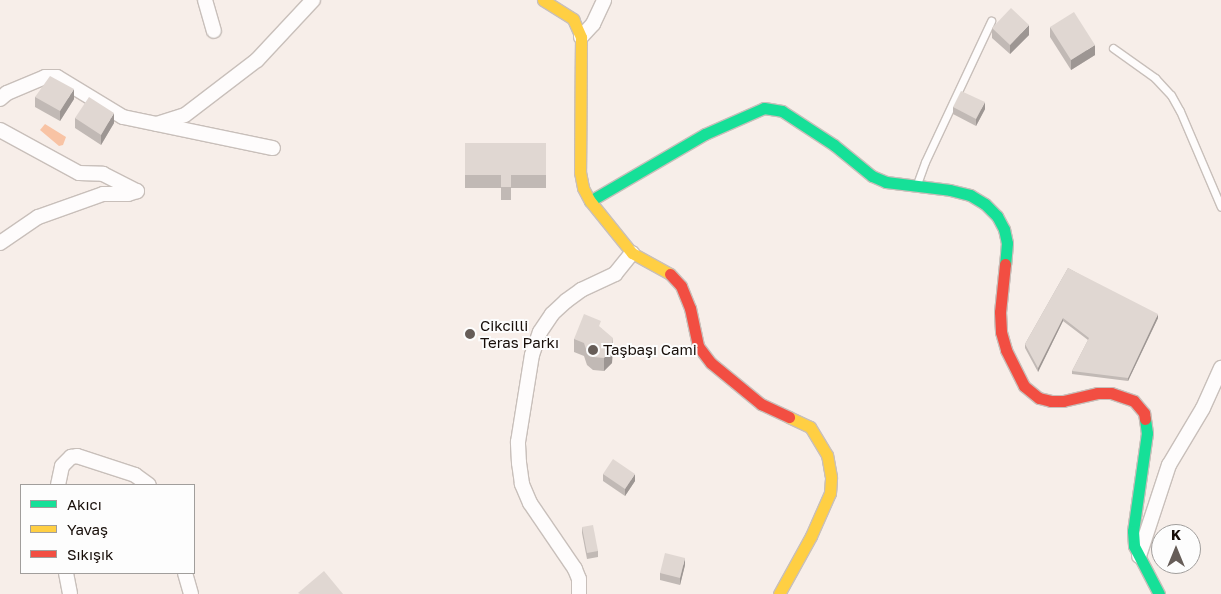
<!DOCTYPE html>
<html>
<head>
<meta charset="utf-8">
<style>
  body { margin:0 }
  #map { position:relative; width:1221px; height:594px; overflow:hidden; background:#f7eee9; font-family:"Golos Text",sans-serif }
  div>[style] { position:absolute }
  .water>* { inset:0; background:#f8c3a4 }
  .roads { filter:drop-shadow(1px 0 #c8bfba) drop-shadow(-1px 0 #c8bfba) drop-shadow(0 1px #c8bfba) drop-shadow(0 -1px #c8bfba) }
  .lane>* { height:7px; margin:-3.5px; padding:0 3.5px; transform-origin:3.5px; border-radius:3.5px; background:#fefcfc }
  .street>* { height:14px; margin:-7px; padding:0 7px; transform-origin:7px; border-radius:7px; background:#fefcfc }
  .fast>* { height:11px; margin:-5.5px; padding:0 5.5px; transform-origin:5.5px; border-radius:5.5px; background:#16e098 }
  .slow>* { height:11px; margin:-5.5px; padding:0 5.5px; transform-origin:5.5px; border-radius:5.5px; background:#ffcf43 }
  .jam>* { height:11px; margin:-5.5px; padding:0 5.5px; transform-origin:5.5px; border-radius:5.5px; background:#f24e42 }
  .wall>* { inset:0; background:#c1b9b5 }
  .shaded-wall>* { inset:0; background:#9d9693 }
  .building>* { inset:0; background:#e0d7d2 }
  .dots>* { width:14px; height:14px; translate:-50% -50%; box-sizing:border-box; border:2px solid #fdfdfd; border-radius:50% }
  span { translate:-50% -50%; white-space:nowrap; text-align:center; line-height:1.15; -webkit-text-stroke:4px #fdfdfd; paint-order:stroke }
  .poi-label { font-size:15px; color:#180f0a }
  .left { translate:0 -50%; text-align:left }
  .legend { position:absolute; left:20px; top:484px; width:175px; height:90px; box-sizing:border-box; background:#fdfdfd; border:1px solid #a19e9c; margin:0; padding:6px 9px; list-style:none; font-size:15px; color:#180f0a }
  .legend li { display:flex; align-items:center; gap:10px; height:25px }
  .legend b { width:25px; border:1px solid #a19e9c }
  .north { position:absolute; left:1151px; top:524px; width:50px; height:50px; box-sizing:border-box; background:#fdfdfd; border:1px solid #a19e9c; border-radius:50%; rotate:0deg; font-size:14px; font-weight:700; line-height:20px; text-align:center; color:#180f0a }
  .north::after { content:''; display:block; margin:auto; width:18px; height:22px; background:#665d58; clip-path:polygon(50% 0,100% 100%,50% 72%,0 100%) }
</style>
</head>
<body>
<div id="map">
  <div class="water">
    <div style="clip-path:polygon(45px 124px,66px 137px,63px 145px,59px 146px,40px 130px)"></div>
  </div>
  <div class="roads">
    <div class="lane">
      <div style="left:1113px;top:48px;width:52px;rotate:35.5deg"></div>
      <div style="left:1155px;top:78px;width:23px;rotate:47deg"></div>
      <div style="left:1171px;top:95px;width:18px;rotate:61deg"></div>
      <div style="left:1180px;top:111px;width:104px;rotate:66.9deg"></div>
      <div style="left:917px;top:184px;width:23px;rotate:-70deg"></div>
      <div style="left:925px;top:162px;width:156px;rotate:-64.9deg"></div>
    </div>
    <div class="street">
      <div style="left:205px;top:0;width:32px;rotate:74deg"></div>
      <div style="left:581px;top:37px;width:18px;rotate:-47deg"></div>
      <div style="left:593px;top:24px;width:26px;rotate:-65deg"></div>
      <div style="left:0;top:99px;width:9px;rotate:-41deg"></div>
      <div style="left:7px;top:93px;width:41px;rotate:-22.8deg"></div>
      <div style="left:45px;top:77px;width:12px"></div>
      <div style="left:57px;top:77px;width:77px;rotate:31.2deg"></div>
      <div style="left:123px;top:117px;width:153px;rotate:11.7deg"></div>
      <div style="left:157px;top:124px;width:29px;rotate:-18deg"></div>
      <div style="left:185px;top:115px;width:91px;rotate:-37.4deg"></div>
      <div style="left:257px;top:60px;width:82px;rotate:-47deg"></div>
      <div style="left:0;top:130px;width:90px;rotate:28.6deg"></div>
      <div style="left:79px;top:173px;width:24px;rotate:2deg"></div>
      <div style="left:103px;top:174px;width:38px;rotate:27deg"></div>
      <div style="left:137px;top:191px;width:9px;rotate:162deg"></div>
      <div style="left:128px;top:194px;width:25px;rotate:180deg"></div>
      <div style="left:103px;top:194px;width:69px;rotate:160.5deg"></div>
      <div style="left:38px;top:217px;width:46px;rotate:145.6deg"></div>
      <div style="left:58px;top:485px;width:19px;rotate:-78deg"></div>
      <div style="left:62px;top:466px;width:13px;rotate:-45deg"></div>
      <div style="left:71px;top:457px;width:6px;rotate:-9deg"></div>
      <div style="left:77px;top:456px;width:61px;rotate:18.1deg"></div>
      <div style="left:135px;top:475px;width:17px;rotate:36deg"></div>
      <div style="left:1139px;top:556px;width:96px;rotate:-71.8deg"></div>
      <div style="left:1169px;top:465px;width:66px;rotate:-59.2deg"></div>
      <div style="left:1203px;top:408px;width:44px;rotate:-65.8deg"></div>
      <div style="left:66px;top:573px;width:21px;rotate:79deg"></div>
      <div style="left:185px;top:573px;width:22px;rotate:74deg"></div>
      <div style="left:579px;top:594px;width:15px;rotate:-90deg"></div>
      <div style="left:579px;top:579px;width:11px;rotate:-112deg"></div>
      <div style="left:575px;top:569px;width:80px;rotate:-124.3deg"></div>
      <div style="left:530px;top:503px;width:21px;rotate:-113deg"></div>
      <div style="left:522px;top:484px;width:21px;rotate:-98deg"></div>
      <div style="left:519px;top:463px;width:21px;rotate:-93deg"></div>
      <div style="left:518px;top:442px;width:88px;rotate:-80.9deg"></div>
      <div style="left:532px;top:355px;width:24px;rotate:-71deg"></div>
      <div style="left:540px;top:332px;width:22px;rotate:-56deg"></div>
      <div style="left:552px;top:314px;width:19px;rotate:-43deg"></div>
      <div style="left:566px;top:301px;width:19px;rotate:-36deg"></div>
      <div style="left:581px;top:290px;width:38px;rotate:-25deg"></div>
      <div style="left:615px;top:274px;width:27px;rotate:-51deg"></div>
    </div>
    <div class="fast">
      <div style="left:590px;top:201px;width:133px;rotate:-30.2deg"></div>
      <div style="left:705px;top:134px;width:64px;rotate:-23.8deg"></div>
      <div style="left:764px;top:108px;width:18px;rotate:9deg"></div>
      <div style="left:782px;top:111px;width:62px;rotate:33.2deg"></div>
      <div style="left:834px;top:145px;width:49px;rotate:39.2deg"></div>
      <div style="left:872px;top:176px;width:15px;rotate:23deg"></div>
      <div style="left:886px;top:182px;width:64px;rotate:7.1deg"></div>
      <div style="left:950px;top:190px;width:21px;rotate:14deg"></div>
      <div style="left:970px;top:195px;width:17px;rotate:31deg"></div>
      <div style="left:985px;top:204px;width:17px;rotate:45deg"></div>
      <div style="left:997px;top:216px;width:15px;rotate:62deg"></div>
      <div style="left:1004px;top:229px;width:14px;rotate:78deg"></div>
      <div style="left:1007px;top:243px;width:21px;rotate:95deg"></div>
      <div style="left:1145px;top:419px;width:14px;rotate:82deg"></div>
      <div style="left:1147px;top:433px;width:99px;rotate:98.1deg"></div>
      <div style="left:1133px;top:531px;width:15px;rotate:86deg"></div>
      <div style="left:1134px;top:546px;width:54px;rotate:62.5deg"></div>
    </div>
    <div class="slow">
      <div style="left:543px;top:0;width:36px;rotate:32deg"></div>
      <div style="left:573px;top:19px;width:20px;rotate:66deg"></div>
      <div style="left:581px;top:37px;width:135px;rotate:90.4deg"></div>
      <div style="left:580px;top:172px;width:16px;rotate:79deg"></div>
      <div style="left:583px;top:188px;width:15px;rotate:62deg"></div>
      <div style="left:590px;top:201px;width:67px;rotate:51.1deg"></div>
      <div style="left:632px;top:253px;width:43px;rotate:28.9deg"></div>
      <div style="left:779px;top:594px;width:66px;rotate:-61.1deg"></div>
      <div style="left:811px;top:536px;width:47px;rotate:-66.2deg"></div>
      <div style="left:830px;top:493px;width:16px;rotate:-86deg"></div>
      <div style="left:831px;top:477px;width:22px;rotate:-100deg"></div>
      <div style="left:827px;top:455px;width:33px;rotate:-121deg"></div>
      <div style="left:810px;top:427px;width:23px;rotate:-155deg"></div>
    </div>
    <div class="jam">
      <div style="left:1005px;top:264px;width:48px;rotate:95.9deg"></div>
      <div style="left:1000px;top:312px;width:20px;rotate:87deg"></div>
      <div style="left:1001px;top:332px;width:19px;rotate:74deg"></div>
      <div style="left:1006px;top:350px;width:40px;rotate:63.4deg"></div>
      <div style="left:1024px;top:386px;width:19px;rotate:39deg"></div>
      <div style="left:1039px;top:398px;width:12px;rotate:14deg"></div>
      <div style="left:1051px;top:401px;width:12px"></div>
      <div style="left:1063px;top:401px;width:35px;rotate:-13deg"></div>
      <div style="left:1097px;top:393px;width:14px"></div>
      <div style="left:1111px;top:393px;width:24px;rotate:19deg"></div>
      <div style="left:1134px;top:401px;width:16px;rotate:50deg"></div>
      <div style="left:1144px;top:413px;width:6px;rotate:81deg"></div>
      <div style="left:670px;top:274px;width:16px;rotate:47deg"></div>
      <div style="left:681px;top:286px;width:24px;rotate:68deg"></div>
      <div style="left:690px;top:308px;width:39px;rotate:78deg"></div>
      <div style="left:698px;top:346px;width:21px;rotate:53deg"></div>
      <div style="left:711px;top:363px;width:65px;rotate:39.4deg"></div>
      <div style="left:761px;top:404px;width:31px;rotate:25deg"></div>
    </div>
  </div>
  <div class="wall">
    <div style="clip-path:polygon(1050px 27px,1095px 55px,1071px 70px,1050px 37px)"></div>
    <div style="clip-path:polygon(992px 28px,1029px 35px,1010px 54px,992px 38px)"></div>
    <div style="clip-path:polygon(35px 97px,74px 99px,60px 121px,35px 107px)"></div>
    <div style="clip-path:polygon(953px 107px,985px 109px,976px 126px,953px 114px)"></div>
    <div style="clip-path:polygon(75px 118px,114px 123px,101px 145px,75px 128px)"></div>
    <div style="clip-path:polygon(465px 143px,546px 143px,546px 188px,511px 188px,511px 200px,501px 200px,501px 188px,465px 188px)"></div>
    <div style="clip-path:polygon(1068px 268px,1158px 318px,1128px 381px,1072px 374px,1072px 371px,1088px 340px,1063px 321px,1038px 372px,1025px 348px,1025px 344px)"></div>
    <div style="clip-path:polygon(601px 328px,613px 351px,612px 363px,604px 371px,593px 370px,587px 365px,584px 356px,574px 352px,574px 339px)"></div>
    <div style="clip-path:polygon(603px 474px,635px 481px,625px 496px,603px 481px)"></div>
    <div style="clip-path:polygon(582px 527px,598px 551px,598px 557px,587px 559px,582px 533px)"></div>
    <div style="clip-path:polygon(685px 565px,680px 585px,660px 580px,660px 573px)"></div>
  </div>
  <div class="shaded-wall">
    <div style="clip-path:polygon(1029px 25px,1029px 35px,1010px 54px,1010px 45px)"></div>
    <div style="clip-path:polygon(1095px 45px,1095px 55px,1071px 70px,1071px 60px)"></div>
    <div style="clip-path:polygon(74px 89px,74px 99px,60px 121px,60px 111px)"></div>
    <div style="clip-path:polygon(985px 102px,985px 109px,976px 126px,976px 119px)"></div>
    <div style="clip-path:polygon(114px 113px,114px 123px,101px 145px,101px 135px)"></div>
    <div style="clip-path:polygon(1158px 314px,1158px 318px,1128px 381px,1128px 378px)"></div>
    <div style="clip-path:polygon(1063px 318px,1063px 321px,1038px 372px,1038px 368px)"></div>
    <div style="clip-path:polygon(613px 338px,612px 363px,604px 371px,604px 358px)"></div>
    <div style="clip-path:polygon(635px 474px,635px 481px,625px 496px,625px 489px)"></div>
    <div style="clip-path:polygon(685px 558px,685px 565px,680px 585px,680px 578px)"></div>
  </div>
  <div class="building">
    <div style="clip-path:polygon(1011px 8px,1029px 25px,1010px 45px,992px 28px)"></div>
    <div style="clip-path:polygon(1074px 12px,1095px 45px,1071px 60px,1050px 27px)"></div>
    <div style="clip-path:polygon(50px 76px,74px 89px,60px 111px,35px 97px)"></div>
    <div style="clip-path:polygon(961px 91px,985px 102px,976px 119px,953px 107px)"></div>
    <div style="clip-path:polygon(89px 97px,114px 113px,101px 135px,75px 118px)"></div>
    <div style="clip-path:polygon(465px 143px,546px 143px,546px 175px,511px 175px,511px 187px,501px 187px,501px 175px,465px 175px)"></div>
    <div style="clip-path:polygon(1068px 268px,1158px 314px,1128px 378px,1072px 371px,1089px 338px,1063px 318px,1038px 368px,1025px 344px)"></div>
    <div style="clip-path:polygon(584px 314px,601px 321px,599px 326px,613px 338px,612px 350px,604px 358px,593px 357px,587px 352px,584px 343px,574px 339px)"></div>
    <div style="clip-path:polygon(613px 459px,635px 474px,625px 489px,603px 474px)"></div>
    <div style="clip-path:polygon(593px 525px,598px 551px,587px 553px,582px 527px)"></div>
    <div style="clip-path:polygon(665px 553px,685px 558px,680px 578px,660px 573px)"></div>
    <div style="clip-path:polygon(324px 571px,343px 594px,300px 594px,298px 593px)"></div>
  </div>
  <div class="dots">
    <div style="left:470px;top:334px;background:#665d58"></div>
    <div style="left:593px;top:350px;background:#665d58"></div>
  </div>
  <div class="poi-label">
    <span class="left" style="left:480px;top:334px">Cikcilli<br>Teras Parkı</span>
    <span class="left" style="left:603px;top:350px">Taşbaşı Cami</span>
  </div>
  <ul class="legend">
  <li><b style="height:6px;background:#16e098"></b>Akıcı</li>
  <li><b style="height:6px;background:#ffcf43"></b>Yavaş</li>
  <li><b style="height:6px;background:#f24e42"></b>Sıkışık</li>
  </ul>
  <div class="north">K</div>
</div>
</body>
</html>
